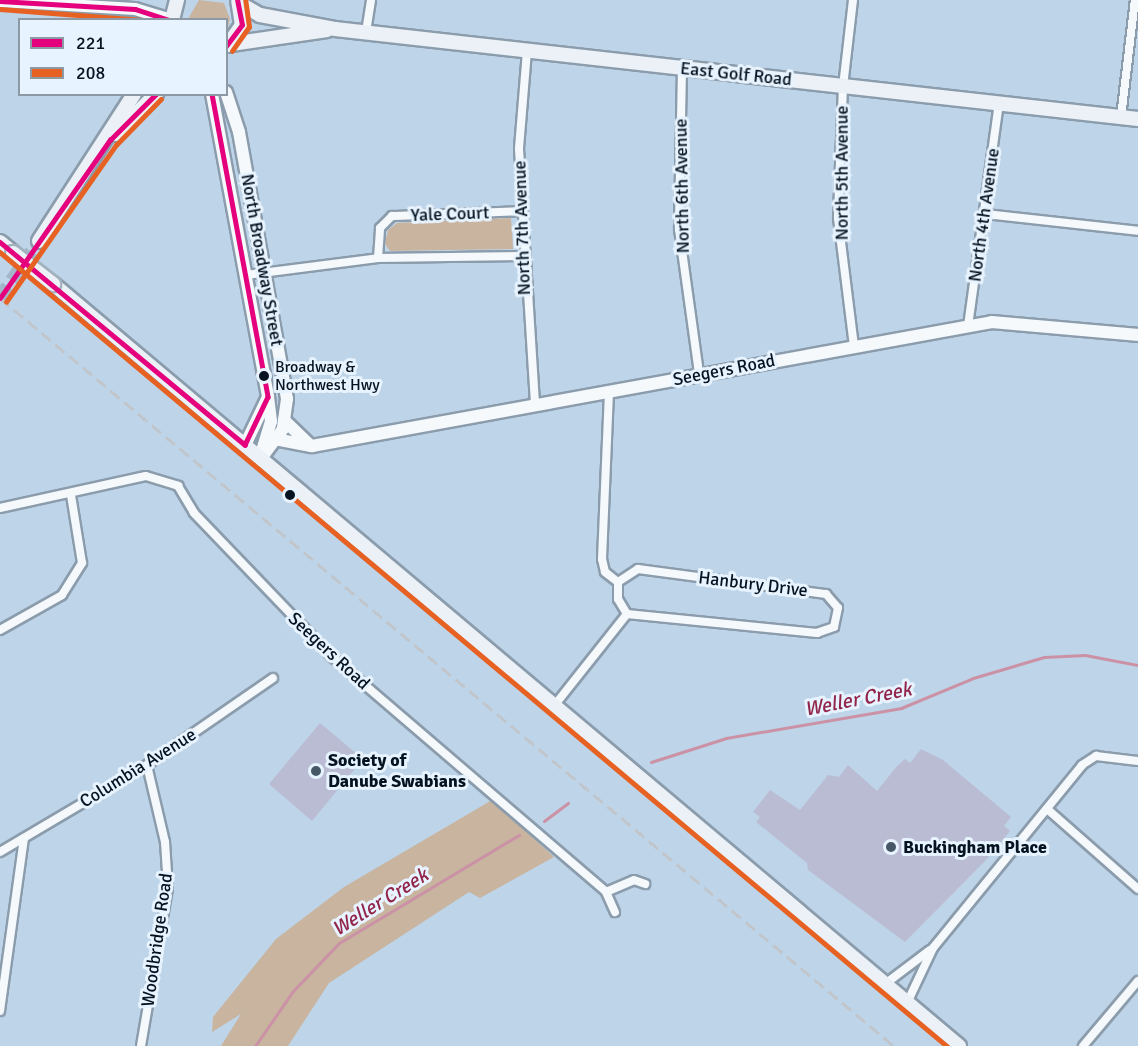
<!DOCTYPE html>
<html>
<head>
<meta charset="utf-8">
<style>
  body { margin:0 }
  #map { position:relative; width:1138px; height:1046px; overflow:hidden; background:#bed4e8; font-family:Signika,sans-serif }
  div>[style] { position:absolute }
  .green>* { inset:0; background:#c8b49f }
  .stream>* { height:3px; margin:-1.5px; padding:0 1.5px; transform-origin:1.5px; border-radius:1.5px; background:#cb92a6 }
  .building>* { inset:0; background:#babcd4 }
  .primary-tunnel>* { height:14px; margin-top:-7px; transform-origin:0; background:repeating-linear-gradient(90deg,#a2b7ca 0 14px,transparent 0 21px) }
  .roads { filter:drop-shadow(2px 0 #8b9cac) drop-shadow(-2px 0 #8b9cac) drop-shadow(0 2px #8b9cac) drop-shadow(0 -2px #8b9cac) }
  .street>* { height:8px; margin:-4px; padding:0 4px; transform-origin:4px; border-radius:4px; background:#f5f9fc }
  .secondary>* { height:12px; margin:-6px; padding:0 6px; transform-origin:6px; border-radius:6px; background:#f5f9fc }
  .primary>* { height:14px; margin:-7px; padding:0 7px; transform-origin:7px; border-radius:7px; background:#ebf1f6 }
  .rail>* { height:3px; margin-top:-1.5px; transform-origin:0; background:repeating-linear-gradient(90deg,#c0c6cc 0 12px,transparent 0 18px) }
  .bridges { filter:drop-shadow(2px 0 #a2b1be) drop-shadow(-2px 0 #a2b1be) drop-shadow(0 2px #a2b1be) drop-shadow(0 -2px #a2b1be) }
  .primary-bridge>* { height:14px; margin:-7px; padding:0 7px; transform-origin:7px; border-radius:7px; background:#ebf1f6 }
  .bus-1>* { height:4.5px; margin:-2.25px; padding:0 2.25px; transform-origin:2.25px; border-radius:2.25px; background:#e5007d }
  .bus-2>* { height:4.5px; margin:-2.25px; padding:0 2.25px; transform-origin:2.25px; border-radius:2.25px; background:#e66122 }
  .dots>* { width:16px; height:16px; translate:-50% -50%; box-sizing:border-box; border:3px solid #e7f3fe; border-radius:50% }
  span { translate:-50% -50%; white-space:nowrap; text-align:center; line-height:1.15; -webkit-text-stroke:6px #e7f3fe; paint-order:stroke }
  .bus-label { font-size:16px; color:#051320 }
  .left { translate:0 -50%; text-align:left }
  .street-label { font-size:18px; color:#051320 }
  .poi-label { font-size:18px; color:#051320; font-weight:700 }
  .water-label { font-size:20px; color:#912448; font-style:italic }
  .legend { position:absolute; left:18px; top:18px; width:210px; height:78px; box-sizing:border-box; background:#e7f3fe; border:2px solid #8d99a5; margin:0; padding:8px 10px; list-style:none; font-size:18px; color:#051320 }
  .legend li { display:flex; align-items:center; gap:12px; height:30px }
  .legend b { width:30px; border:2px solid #8d99a5 }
</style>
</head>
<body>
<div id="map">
  <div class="green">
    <div style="clip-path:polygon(199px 0,224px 3px,230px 19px,227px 31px,226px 20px,188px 19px)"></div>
    <div style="clip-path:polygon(511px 218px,513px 249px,390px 251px,385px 244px,388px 230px,397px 223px)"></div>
    <div style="clip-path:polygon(492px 800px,554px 857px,480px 898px,469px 892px,329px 983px,288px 1046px,221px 1046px,241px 1014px,212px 1032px,213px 1017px,276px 939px,344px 887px)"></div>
  </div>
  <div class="stream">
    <div style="left:651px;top:762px;width:79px;rotate:-17.7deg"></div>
    <div style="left:726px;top:738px;width:178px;rotate:-9.7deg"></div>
    <div style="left:901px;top:708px;width:78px;rotate:-22.6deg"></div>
    <div style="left:973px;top:678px;width:74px;rotate:-16.5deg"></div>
    <div style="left:1044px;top:657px;width:41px;rotate:-2.8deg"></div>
    <div style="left:1085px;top:655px;width:54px;rotate:10.7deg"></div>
    <div style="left:544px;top:821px;width:30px;rotate:-37deg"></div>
    <div style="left:255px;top:1046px;width:67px;rotate:-55.4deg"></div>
    <div style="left:293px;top:991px;width:66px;rotate:-46.2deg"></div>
    <div style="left:339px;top:943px;width:210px;rotate:-31deg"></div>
  </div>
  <div class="building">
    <div style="clip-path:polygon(320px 723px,363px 759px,312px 821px,269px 784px)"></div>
    <div style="clip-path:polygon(921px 749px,943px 760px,1011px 817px,1004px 826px,1010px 831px,986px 860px,905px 942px,808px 870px,807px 863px,756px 822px,760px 817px,753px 812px,770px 790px,800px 810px,828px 775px,839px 777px,848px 765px,877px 791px,897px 766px,905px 759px,910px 763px)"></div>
  </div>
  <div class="primary-tunnel">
    <div style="left:0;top:298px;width:69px;rotate:-55.6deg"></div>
  </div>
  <div class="roads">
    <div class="street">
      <div style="left:853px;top:0;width:87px;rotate:96.6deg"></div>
      <div style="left:843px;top:86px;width:132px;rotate:92.2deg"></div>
      <div style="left:838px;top:218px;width:129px;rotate:82.9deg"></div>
      <div style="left:366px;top:32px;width:32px;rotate:-81deg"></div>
      <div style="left:527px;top:51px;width:98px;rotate:94.7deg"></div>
      <div style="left:519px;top:149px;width:257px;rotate:86.4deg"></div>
      <div style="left:682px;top:68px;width:161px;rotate:91.1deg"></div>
      <div style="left:679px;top:229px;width:146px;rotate:82.1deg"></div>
      <div style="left:1121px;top:117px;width:118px;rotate:-83.2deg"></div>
      <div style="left:985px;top:214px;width:154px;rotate:6.3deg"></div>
      <div style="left:378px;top:258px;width:30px;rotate:-86deg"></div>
      <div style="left:380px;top:228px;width:17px;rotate:-45deg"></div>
      <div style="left:392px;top:216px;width:129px;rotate:-2.2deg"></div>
      <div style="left:246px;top:275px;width:133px;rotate:-7.3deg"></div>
      <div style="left:378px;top:258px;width:144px;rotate:-0.8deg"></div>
      <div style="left:968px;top:326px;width:224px;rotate:-82.1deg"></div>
      <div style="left:609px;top:392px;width:167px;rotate:92.4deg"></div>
      <div style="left:602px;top:559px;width:13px;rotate:77deg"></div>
      <div style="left:605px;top:572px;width:16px;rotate:38deg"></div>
      <div style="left:0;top:508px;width:149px;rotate:-12.4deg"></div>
      <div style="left:146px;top:476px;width:34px;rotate:17deg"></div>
      <div style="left:178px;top:486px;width:31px;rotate:59deg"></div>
      <div style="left:194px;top:513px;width:198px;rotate:46.2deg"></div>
      <div style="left:331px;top:656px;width:362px;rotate:40.6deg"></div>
      <div style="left:606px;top:892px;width:22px;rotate:66deg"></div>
      <div style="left:638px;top:569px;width:190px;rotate:7.6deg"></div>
      <div style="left:826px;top:594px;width:18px;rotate:49deg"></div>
      <div style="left:838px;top:608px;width:19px;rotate:102deg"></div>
      <div style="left:834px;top:627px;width:18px;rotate:161deg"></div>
      <div style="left:817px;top:633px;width:191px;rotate:-174.3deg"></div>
      <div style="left:627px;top:614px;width:17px;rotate:-121deg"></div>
      <div style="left:618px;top:599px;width:17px;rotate:-90deg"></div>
      <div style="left:618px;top:582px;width:24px;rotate:-33deg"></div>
      <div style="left:0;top:630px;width:71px;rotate:-29.4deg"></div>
      <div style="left:62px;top:595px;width:38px;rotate:-58deg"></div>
      <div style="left:82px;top:563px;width:69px;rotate:-99.2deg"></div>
      <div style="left:554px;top:706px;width:117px;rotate:-51.6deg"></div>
      <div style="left:1047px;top:809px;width:121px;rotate:41.3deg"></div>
      <div style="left:0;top:852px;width:171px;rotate:-30.6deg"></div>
      <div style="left:147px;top:765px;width:153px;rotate:-34.6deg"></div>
      <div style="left:606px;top:892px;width:30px;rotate:-23deg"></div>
      <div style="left:634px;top:880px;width:12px;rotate:20deg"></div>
      <div style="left:885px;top:984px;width:56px;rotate:-37.1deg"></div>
      <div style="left:907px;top:1003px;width:61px;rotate:-64.7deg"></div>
      <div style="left:933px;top:948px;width:236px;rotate:-50.8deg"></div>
      <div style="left:1082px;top:765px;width:17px;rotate:-33deg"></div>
      <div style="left:1096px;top:756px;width:42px;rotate:6.8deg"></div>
      <div style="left:0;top:1011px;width:174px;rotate:-82.1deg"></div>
      <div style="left:141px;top:1046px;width:160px;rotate:-80.3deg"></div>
      <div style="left:168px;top:888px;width:46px;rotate:-93.7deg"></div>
      <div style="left:165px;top:842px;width:79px;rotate:-103.2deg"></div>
      <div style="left:1083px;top:1046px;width:85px;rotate:-49.8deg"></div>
    </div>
    <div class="secondary">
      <div style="left:0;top:1px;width:135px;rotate:3.4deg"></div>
      <div style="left:135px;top:9px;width:37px;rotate:17deg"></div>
      <div style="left:226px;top:92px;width:42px;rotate:72deg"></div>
      <div style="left:239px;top:132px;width:271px;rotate:79.8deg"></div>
      <div style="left:287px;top:399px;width:30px;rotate:98deg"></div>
      <div style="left:283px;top:429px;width:38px;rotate:127deg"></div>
      <div style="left:212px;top:94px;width:308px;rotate:79.5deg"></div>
      <div style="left:268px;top:397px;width:53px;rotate:115.6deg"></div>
      <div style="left:284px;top:420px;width:37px;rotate:44deg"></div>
      <div style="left:275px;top:439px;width:38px;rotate:11deg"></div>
      <div style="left:312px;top:446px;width:691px;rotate:-10.33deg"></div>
      <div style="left:992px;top:322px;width:147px;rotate:5.1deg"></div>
      <div style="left:261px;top:454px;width:34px;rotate:-73deg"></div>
      <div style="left:271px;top:421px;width:24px;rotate:-97deg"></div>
    </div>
    <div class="primary">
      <div style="left:239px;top:3px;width:24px;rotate:30deg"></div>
      <div style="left:260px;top:15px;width:76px;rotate:10.6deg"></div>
      <div style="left:335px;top:29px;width:808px;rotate:6.4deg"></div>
      <div style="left:172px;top:20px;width:21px;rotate:-76deg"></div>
      <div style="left:231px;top:44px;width:97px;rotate:-8.3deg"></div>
      <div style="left:228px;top:45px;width:24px;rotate:-55deg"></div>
      <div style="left:242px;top:25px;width:24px;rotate:-99deg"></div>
      <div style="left:116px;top:134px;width:57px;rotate:-45deg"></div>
      <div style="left:39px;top:241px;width:175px;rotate:-57.1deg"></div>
      <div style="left:0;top:242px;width:17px;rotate:40deg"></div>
      <div style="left:53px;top:284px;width:1184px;rotate:40.07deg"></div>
    </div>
  </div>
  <div class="rail">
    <div style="left:0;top:298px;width:1166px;rotate:39.92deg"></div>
  </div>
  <div class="bridges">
    <div class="primary-bridge">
      <div style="left:13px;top:253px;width:51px;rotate:37.8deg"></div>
    </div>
  </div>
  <div class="bus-1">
    <div style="left:0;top:1px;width:135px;rotate:3.4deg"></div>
    <div style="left:135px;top:9px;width:35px;rotate:18deg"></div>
    <div style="left:226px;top:46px;width:26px;rotate:-53deg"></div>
    <div style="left:242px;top:25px;width:25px;rotate:-101deg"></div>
    <div style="left:212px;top:94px;width:308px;rotate:79.5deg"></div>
    <div style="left:268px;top:397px;width:53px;rotate:115.6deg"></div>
    <div style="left:0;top:242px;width:318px;rotate:39.6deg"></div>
    <div style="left:0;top:298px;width:193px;rotate:-55.2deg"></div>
    <div style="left:110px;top:140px;width:65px;rotate:-45deg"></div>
  </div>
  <div class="bus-2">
    <div style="left:0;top:9px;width:143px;rotate:4.4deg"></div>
    <div style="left:232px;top:51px;width:29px;rotate:-55deg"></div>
    <div style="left:249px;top:27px;width:27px;rotate:-98deg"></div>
    <div style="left:0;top:252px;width:1236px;rotate:39.98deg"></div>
    <div style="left:6px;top:302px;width:192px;rotate:-55deg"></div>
    <div style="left:116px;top:145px;width:64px;rotate:-45.6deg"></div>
  </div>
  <div class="dots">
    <div style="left:264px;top:376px;background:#051320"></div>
    <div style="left:290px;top:495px;background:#051320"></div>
    <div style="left:316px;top:771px;background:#465766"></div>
    <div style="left:891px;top:847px;background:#465766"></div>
  </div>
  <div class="bus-label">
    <span class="left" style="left:275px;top:376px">Broadway &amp;<br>Northwest Hwy</span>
  </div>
  <div class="street-label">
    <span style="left:736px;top:74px;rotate:6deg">East Golf Road</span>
    <span style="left:842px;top:173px;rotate:-90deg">North 5th Avenue</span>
    <span style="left:682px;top:186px;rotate:-91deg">North 6th Avenue</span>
    <span style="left:450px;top:214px;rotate:-2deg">Yale Court</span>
    <span style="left:984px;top:215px;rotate:-82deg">North 4th Avenue</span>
    <span style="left:522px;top:228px;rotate:-92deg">North 7th Avenue</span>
    <span style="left:262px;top:260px;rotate:80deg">North Broadway Street</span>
    <span style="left:724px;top:370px;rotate:-11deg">Seegers Road</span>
    <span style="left:753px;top:584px;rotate:7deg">Hanbury Drive</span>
    <span style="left:329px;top:651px;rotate:43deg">Seegers Road</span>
    <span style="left:138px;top:768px;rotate:-32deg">Columbia Avenue</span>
    <span style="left:157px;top:940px;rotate:-82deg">Woodbridge Road</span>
  </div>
  <div class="poi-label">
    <span class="left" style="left:328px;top:771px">Society of<br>Danube Swabians</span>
    <span class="left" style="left:903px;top:847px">Buckingham Place</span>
  </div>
  <div class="water-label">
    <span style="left:858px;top:699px;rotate:-11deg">Weller Creek</span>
    <span style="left:380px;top:902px;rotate:-32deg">Weller Creek</span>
  </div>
  <ul class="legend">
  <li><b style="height:8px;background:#e5007d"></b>221</li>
  <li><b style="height:8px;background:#e66122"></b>208</li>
  </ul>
</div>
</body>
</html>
